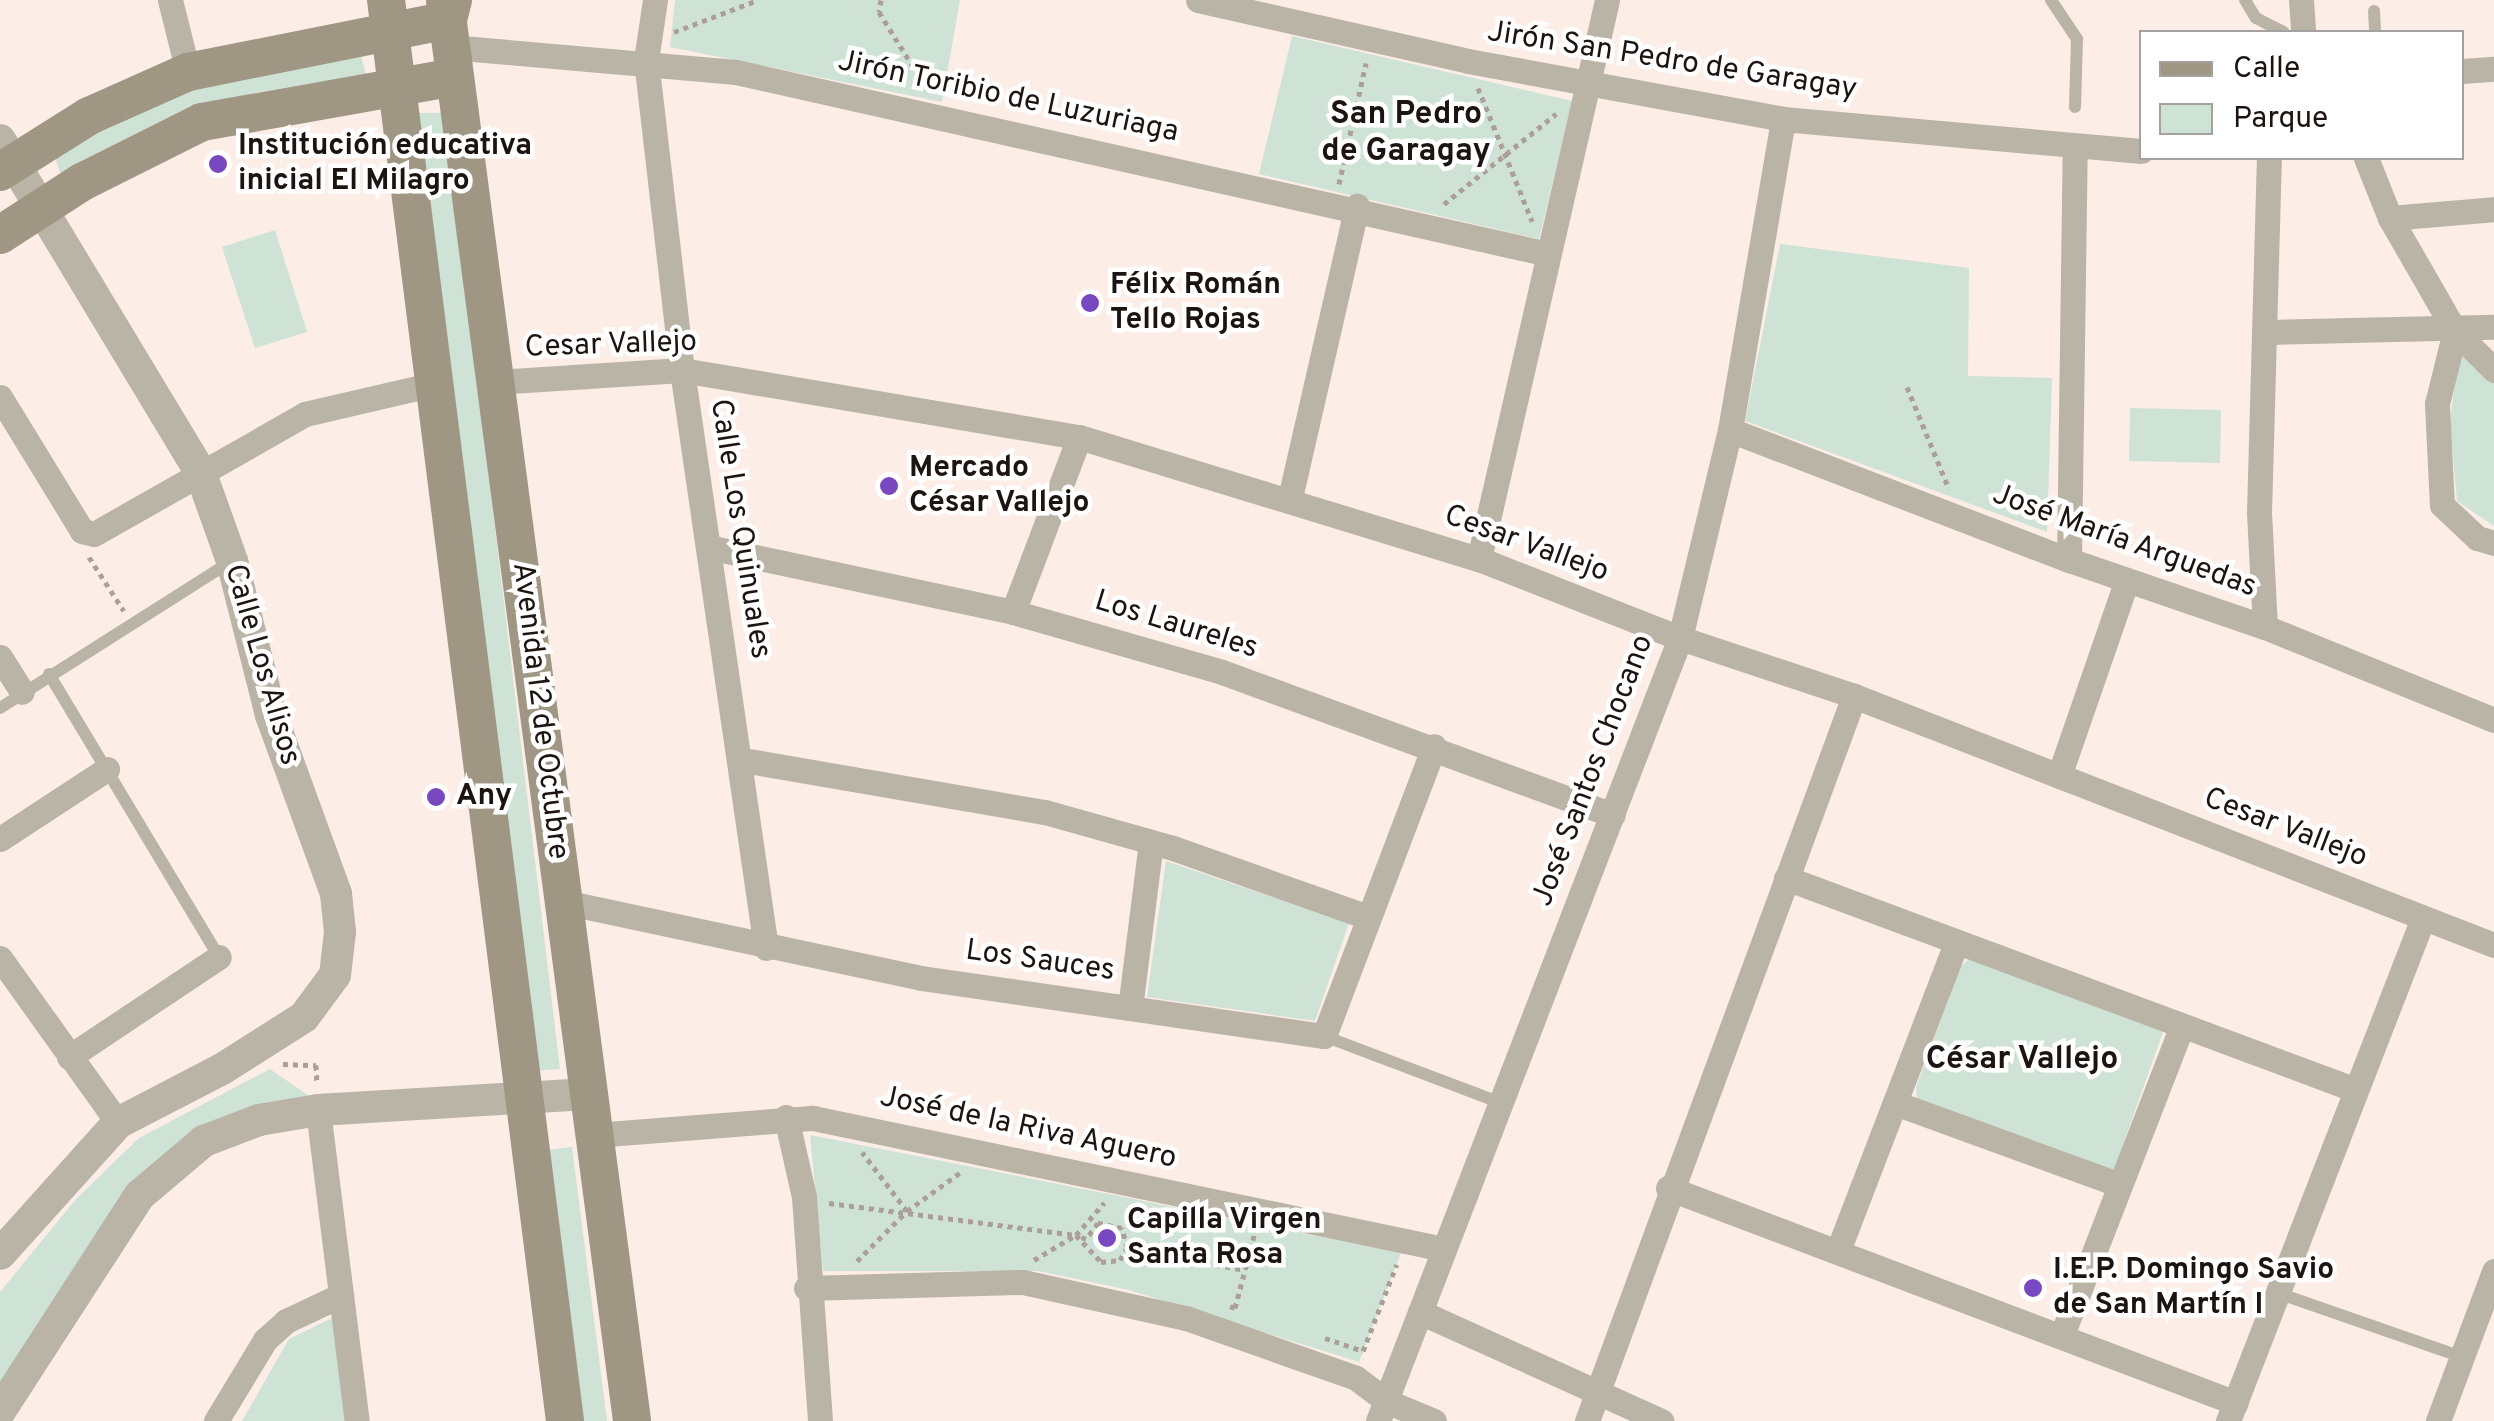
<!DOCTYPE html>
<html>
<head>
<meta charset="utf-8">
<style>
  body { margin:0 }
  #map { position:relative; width:2494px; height:1421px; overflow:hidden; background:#fcede6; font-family:Overpass,sans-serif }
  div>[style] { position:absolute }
  .green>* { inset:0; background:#cee2d6 }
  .path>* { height:5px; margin-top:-2.5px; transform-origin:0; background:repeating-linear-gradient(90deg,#ac9f99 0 5px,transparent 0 10px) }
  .service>* { height:12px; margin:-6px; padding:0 6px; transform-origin:6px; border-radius:6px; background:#bab4a7 }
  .minor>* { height:25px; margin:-12.5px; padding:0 12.5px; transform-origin:12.5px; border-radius:12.5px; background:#bab4a7 }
  .tertiary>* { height:32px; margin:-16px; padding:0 16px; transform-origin:16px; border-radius:16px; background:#bab4a7 }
  .secondary>* { height:38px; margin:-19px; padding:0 19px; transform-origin:19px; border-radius:19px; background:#9f9784 }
  .dots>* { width:28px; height:28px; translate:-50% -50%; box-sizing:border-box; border:5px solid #fff; border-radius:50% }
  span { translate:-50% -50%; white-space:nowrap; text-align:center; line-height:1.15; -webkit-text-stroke:9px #fff; paint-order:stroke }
  .street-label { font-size:30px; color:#1c1410 }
  .poi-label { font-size:30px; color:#1c1410; font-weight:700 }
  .left { translate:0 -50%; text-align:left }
  .neighbourhood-label { font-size:32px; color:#1c1410; font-weight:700 }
  .legend { position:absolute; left:2139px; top:30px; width:325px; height:130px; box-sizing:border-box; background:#fff; border:2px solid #a4a19f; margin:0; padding:12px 18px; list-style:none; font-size:30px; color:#1c1410 }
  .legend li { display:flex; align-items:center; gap:20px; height:50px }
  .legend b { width:50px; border:2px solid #a4a19f }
</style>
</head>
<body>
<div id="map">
  <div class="green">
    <div style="clip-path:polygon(675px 0,960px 0,942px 102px,670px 47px)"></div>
    <div style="clip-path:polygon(1292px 36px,1572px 101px,1539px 239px,1259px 174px)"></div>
    <div style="clip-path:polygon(358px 45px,366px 74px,254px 93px,175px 116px,62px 180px,52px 147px,205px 77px)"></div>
    <div style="clip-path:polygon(416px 113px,445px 113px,560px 1069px,529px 1071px)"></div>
    <div style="clip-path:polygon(275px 230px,307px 332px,255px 348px,222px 247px)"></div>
    <div style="clip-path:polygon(1780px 244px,1969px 268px,1968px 376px,2052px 378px,2047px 532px,1745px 421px)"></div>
    <div style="clip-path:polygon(2460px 345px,2494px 382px,2494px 526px,2457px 501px,2450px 421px)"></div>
    <div style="clip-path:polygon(2130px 408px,2221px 410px,2220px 463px,2129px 461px)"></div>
    <div style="clip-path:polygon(1166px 861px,1349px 923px,1315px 1021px,1147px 997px)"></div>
    <div style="clip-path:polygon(1975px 954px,2164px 1029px,2114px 1170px,1917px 1100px,1916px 1087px,1961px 966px)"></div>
    <div style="clip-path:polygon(270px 1069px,312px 1098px,218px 1122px,0 1386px,0 1292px,76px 1199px,139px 1138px)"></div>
    <div style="clip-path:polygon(810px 1135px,1109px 1194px,1401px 1253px,1359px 1362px,1129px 1290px,1038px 1271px,823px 1271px)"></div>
    <div style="clip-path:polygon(572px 1147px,607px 1421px,569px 1421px,538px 1151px)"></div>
    <div style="clip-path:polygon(336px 1316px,346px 1421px,242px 1421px,289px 1339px)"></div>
  </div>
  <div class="path">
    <div style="left:881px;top:0;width:12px;rotate:99deg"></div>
    <div style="left:879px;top:12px;width:91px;rotate:58.1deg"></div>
    <div style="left:674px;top:32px;width:90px;rotate:-20.9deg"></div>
    <div style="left:1478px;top:88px;width:144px;rotate:67.9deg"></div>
    <div style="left:1339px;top:184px;width:124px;rotate:-77.4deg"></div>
    <div style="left:1444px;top:204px;width:144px;rotate:-38.8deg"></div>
    <div style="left:1907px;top:387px;width:110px;rotate:67.6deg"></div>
    <div style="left:89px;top:557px;width:64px;rotate:57.1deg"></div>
    <div style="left:283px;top:1064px;width:33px;rotate:2deg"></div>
    <div style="left:316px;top:1065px;width:17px;rotate:87deg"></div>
    <div style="left:829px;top:1203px;width:249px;rotate:7.4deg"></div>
    <div style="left:907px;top:1211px;width:67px;rotate:-35.8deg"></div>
    <div style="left:1127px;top:1248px;width:119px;rotate:10.6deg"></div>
    <div style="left:1034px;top:1260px;width:49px;rotate:-30.8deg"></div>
    <div style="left:1076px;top:1235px;width:37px;rotate:47deg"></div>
    <div style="left:1101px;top:1262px;width:19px;rotate:-6deg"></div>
    <div style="left:1120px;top:1260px;width:14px;rotate:-60deg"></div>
    <div style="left:1127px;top:1248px;width:21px;rotate:-104deg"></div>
    <div style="left:1122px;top:1228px;width:25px;rotate:-168deg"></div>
    <div style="left:1098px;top:1223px;width:20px;rotate:127deg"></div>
    <div style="left:1086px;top:1239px;width:11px;rotate:-158deg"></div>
    <div style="left:1076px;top:1235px;width:43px;rotate:-48.8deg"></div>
    <div style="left:857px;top:1261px;width:71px;rotate:-45deg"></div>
    <div style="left:907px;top:1211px;width:74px;rotate:-127.3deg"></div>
    <div style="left:1230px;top:1306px;width:5px;rotate:22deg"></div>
    <div style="left:1235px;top:1308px;width:79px;rotate:-75.3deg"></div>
    <div style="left:1325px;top:1338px;width:40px;rotate:18.9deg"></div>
    <div style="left:1363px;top:1351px;width:93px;rotate:-68.7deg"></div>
  </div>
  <div class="service">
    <div style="left:2051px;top:0;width:47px;rotate:56.3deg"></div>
    <div style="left:2077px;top:39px;width:68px;rotate:91.7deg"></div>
    <div style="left:2245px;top:0;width:21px;rotate:59deg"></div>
    <div style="left:2256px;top:18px;width:31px;rotate:27deg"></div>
    <div style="left:2374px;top:11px;width:21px;rotate:87deg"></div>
    <div style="left:49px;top:674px;width:330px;rotate:59deg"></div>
    <div style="left:0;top:708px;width:272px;rotate:-32.4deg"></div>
    <div style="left:1324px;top:1036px;width:189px;rotate:20.7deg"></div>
    <div style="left:2278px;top:1293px;width:195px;rotate:19.2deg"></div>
  </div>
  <div class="minor">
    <div style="left:170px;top:0;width:74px;rotate:76deg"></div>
    <div style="left:655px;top:0;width:61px;rotate:98.5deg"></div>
    <div style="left:646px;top:60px;width:312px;rotate:83.4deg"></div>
    <div style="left:682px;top:370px;width:584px;rotate:81.73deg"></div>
    <div style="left:1198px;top:0;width:277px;rotate:12.7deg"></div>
    <div style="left:1468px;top:61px;width:320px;rotate:10.4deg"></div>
    <div style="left:1783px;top:119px;width:360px;rotate:5.1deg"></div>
    <div style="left:2301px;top:0;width:32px;rotate:86deg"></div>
    <div style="left:451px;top:47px;width:286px;rotate:5deg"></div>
    <div style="left:736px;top:72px;width:828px;rotate:12.63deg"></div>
    <div style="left:2462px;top:71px;width:32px;rotate:-4deg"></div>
    <div style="left:2366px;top:158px;width:65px;rotate:68.2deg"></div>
    <div style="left:2390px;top:218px;width:130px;rotate:60.1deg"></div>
    <div style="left:2455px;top:331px;width:55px;rotate:45deg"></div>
    <div style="left:2390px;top:218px;width:104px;rotate:-4.9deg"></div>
    <div style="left:2455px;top:331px;width:75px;rotate:103.9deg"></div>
    <div style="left:2437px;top:404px;width:101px;rotate:87.2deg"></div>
    <div style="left:2442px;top:505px;width:48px;rotate:43.3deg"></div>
    <div style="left:2477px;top:538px;width:18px;rotate:16deg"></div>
    <div style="left:2267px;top:332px;width:227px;rotate:-1.3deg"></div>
    <div style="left:496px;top:382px;width:186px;rotate:-3.7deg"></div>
    <div style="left:682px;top:370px;width:403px;rotate:9.6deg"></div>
    <div style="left:1079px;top:437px;width:418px;rotate:17deg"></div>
    <div style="left:1479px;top:559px;width:216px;rotate:21.5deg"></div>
    <div style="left:1680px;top:638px;width:183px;rotate:18.4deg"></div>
    <div style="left:1854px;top:696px;width:687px;rotate:21.26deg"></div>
    <div style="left:0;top:397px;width:157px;rotate:58.5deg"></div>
    <div style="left:82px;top:531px;width:12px;rotate:14deg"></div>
    <div style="left:94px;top:534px;width:243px;rotate:-29.6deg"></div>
    <div style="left:305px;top:414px;width:132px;rotate:-13.1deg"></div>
    <div style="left:1730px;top:430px;width:363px;rotate:21deg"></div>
    <div style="left:2069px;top:560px;width:207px;rotate:18.9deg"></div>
    <div style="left:2265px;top:627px;width:247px;rotate:22.1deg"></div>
    <div style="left:1290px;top:498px;width:300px;rotate:-77.1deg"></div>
    <div style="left:708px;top:547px;width:312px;rotate:12deg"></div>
    <div style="left:1013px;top:612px;width:217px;rotate:16deg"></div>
    <div style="left:1222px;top:672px;width:416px;rotate:20.1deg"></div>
    <div style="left:1479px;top:559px;width:573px;rotate:-77.1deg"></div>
    <div style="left:2069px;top:560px;width:411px;rotate:-89.2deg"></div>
    <div style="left:1013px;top:612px;width:187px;rotate:-69.3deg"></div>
    <div style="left:2265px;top:627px;width:114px;rotate:-93deg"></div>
    <div style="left:2259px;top:513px;width:355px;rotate:-88.4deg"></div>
    <div style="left:0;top:657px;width:41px;rotate:57.8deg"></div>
    <div style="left:743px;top:760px;width:306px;rotate:9.8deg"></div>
    <div style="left:1045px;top:812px;width:133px;rotate:15.7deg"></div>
    <div style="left:1173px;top:848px;width:207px;rotate:19.5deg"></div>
    <div style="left:2059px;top:776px;width:207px;rotate:-70.9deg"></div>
    <div style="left:0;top:839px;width:128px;rotate:-33.2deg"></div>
    <div style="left:1786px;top:878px;width:608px;rotate:20.4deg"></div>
    <div style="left:564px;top:902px;width:365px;rotate:12deg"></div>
    <div style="left:921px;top:978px;width:407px;rotate:8.2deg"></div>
    <div style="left:1324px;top:1036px;width:310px;rotate:-69.2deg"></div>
    <div style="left:0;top:958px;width:203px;rotate:54.4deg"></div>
    <div style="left:1130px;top:1008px;width:167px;rotate:-82.8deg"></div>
    <div style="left:69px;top:1057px;width:180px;rotate:-33.7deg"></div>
    <div style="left:1895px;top:1103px;width:239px;rotate:20deg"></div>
    <div style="left:318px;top:1110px;width:313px;rotate:82.9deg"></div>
    <div style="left:786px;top:1117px;width:82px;rotate:77.3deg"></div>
    <div style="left:804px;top:1197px;width:225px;rotate:85.9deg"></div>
    <div style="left:595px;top:1135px;width:219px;rotate:-4.5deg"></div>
    <div style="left:813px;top:1118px;width:644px;rotate:11.73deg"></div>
    <div style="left:1668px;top:1188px;width:607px;rotate:20.73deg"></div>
    <div style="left:1839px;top:1248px;width:327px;rotate:-69deg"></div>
    <div style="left:806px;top:1288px;width:217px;rotate:-1.6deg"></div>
    <div style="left:1023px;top:1282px;width:167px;rotate:12.5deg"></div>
    <div style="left:1186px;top:1318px;width:180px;rotate:19.4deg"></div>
    <div style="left:1356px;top:1378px;width:38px;rotate:37deg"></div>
    <div style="left:1386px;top:1401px;width:52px;rotate:22.6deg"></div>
    <div style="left:1420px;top:1312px;width:265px;rotate:24.3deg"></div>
    <div style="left:2062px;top:1335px;width:331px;rotate:-68.8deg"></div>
    <div style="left:216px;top:1421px;width:95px;rotate:-58.8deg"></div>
    <div style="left:265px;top:1340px;width:28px;rotate:-42deg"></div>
    <div style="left:286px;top:1321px;width:61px;rotate:-25.3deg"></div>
    <div style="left:1378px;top:1421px;width:839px;rotate:-68.91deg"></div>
    <div style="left:1680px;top:638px;width:214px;rotate:-76.5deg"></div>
    <div style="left:1730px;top:430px;width:315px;rotate:-80.3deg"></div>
    <div style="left:1587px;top:1421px;width:773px;rotate:-69.78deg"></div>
    <div style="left:2228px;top:1421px;width:539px;rotate:-68.81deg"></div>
    <div style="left:2438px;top:1421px;width:160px;rotate:-69.5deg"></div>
  </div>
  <div class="tertiary">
    <div style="left:0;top:140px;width:387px;rotate:58.9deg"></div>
    <div style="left:200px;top:471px;width:96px;rotate:70.4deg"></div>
    <div style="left:232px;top:561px;width:159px;rotate:75.8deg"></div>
    <div style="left:271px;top:715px;width:190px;rotate:70deg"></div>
    <div style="left:336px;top:894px;width:38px;rotate:84deg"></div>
    <div style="left:340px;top:932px;width:43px;rotate:96.6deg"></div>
    <div style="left:335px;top:975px;width:52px;rotate:126.4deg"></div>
    <div style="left:304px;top:1017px;width:97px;rotate:147.6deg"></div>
    <div style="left:222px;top:1069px;width:117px;rotate:152.6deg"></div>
    <div style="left:118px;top:1123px;width:176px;rotate:132deg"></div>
    <div style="left:0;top:1411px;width:257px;rotate:-57.1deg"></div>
    <div style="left:140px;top:1195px;width:84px;rotate:-40.2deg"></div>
    <div style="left:204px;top:1141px;width:59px;rotate:-20.9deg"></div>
    <div style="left:259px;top:1120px;width:60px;rotate:-9.6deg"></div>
    <div style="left:318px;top:1110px;width:271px;rotate:-3.4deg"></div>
  </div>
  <div class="secondary">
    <div style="left:386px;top:0;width:1432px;rotate:82.82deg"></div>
    <div style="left:445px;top:0;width:1433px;rotate:82.5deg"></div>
    <div style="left:0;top:172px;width:105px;rotate:-32.2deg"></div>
    <div style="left:89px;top:116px;width:108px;rotate:-24deg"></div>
    <div style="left:188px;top:72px;width:265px;rotate:-11.3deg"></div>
    <div style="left:448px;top:20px;width:21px;rotate:-76deg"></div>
    <div style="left:0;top:235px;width:98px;rotate:-32.9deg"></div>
    <div style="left:82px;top:182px;width:134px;rotate:-26.6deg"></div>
    <div style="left:202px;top:122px;width:257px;rotate:-10.1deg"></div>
  </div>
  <div class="dots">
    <div style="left:218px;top:164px;background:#7748c0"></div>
    <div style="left:1090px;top:303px;background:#7748c0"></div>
    <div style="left:889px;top:486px;background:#7748c0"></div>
    <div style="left:436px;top:797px;background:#7748c0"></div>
    <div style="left:1107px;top:1238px;background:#7748c0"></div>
    <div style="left:2033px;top:1288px;background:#7748c0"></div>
  </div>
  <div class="street-label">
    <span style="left:1672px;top:62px;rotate:9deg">Jirón San Pedro de Garagay</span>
    <span style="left:1008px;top:98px;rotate:12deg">Jirón Toribio de Luzuriaga</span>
    <span style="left:611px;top:346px;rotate:-2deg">Cesar Vallejo</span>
    <span style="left:739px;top:529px;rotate:81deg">Calle Los Quinuales</span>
    <span style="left:2124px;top:542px;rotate:20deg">José María Arguedas</span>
    <span style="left:1526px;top:545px;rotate:20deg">Cesar Vallejo</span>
    <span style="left:1176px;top:626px;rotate:17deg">Los Laureles</span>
    <span style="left:261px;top:665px;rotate:74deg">Calle Los Alisos</span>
    <span style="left:539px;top:711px;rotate:83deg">Avenida 12 de Octubre</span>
    <span style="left:1594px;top:771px;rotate:-69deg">José Santos Chocano</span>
    <span style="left:2285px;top:829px;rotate:21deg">Cesar Vallejo</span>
    <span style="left:1040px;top:962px;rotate:8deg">Los Sauces</span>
    <span style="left:1028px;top:1129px;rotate:12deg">José de la Riva Aguero</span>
  </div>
  <div class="poi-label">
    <span class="left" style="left:238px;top:164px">Institución educativa<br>inicial El Milagro</span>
    <span class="left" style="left:1110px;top:303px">Félix Román<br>Tello Rojas</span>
    <span class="left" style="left:909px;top:486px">Mercado<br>César Vallejo</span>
    <span class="left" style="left:456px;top:797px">Any</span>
    <span class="left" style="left:1127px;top:1238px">Capilla Virgen<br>Santa Rosa</span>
    <span class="left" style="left:2053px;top:1288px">I.E.P. Domingo Savio<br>de San Martín I</span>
  </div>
  <div class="neighbourhood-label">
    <span style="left:1406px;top:134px">San Pedro<br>de Garagay</span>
    <span style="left:2022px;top:1060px">César Vallejo</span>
  </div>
  <ul class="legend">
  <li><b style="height:12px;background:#9f9784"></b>Calle</li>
  <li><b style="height:28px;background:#cee2d6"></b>Parque</li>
  </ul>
</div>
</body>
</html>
